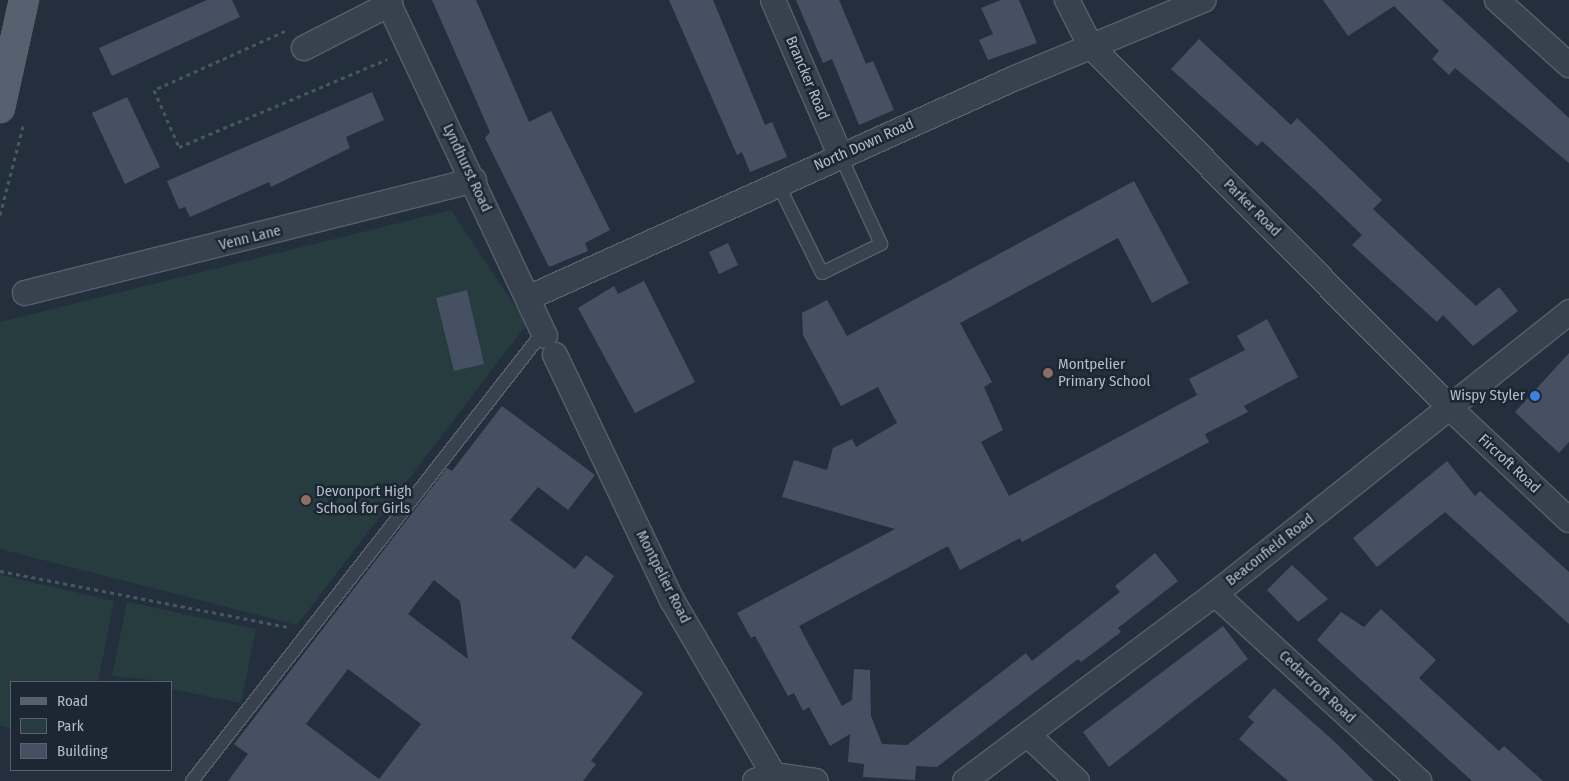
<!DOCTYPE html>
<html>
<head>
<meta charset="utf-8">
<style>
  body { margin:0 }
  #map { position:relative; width:1569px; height:781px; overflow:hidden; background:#242f3e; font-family:"Fira Sans Condensed",sans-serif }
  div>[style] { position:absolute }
  .green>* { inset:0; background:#263c3f }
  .building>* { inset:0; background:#455162 }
  .path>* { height:3px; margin-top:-1.5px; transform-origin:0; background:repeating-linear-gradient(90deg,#44595c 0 4px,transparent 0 8px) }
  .roads { filter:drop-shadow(1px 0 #565f6c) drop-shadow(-1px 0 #565f6c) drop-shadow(0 1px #565f6c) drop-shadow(0 -1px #565f6c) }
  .service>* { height:12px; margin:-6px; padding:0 6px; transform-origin:6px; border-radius:6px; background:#38414e }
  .minor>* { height:24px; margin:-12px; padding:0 12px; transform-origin:12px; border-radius:12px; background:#38414e }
  .primary>* { height:28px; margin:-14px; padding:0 14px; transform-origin:14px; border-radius:14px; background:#56606e }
  .dots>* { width:14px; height:14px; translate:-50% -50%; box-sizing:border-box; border:2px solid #1d2633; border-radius:50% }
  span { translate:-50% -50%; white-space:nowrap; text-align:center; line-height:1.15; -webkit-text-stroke:5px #1d2633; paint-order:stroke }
  .street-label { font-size:15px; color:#b4bcc9 }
  .poi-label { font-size:15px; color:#b4bcc9 }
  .left { translate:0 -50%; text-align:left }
  .right { translate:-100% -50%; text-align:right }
  .legend { position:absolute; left:10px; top:681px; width:162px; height:90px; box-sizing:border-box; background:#1d2633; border:1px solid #59626f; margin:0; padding:6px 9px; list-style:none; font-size:15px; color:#b4bcc9 }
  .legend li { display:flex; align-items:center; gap:10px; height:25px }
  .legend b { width:25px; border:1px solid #59626f }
</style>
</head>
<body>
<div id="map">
  <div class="green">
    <div style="clip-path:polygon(451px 210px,527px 324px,297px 625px,0 549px,0 322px)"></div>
    <div style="clip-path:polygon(0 575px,114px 601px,98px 682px,11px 682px,11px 728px,0 725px)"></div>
    <div style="clip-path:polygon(127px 602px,256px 629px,241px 703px,171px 689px,171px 682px,112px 676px)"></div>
  </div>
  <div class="building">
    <div style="clip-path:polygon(207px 0,232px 0,240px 17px,112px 76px,99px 48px)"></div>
    <div style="clip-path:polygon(432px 0,476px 0,529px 122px,551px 111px,610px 230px,585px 243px,588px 251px,549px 267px,485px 138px,490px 132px)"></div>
    <div style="clip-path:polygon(669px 0,713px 0,765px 125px,772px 122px,787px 157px,750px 172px,742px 152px,737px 155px)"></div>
    <div style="clip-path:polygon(796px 0,839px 0,866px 64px,873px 61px,894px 110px,859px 125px,832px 59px,823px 63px)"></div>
    <div style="clip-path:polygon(1001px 0,1019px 0,1037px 43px,988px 60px,979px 40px,993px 34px,981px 8px)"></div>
    <div style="clip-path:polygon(1323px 0,1442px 0,1569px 118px,1569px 163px,1455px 68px,1449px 75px,1432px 59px,1439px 51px,1394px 6px,1348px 36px)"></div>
    <div style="clip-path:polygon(1199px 39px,1291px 125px,1297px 118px,1318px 138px,1382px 200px,1373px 209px,1476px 306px,1499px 287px,1518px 311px,1473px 346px,1443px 315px,1437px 322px,1352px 245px,1362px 235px,1315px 190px,1262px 141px,1257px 146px,1171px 69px)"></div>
    <div style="clip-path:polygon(372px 92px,384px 120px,346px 137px,350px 148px,271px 187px,269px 182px,190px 217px,185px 207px,179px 209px,167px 181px)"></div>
    <div style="clip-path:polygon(127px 97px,160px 167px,125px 184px,92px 113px)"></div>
    <div style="clip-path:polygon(1134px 181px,1189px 283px,1152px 303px,1118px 238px,960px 323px,992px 382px,984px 387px,1003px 430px,981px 442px,1009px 496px,1197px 395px,1189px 379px,1245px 350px,1237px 336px,1267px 319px,1298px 377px,1244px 406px,1248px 412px,1205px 434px,1209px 442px,1022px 542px,1020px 538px,960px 570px,948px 546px,799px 626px,842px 706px,852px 700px,854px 669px,870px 670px,871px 716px,882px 744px,907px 745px,1026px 653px,1032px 661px,1120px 592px,1115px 586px,1155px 553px,1178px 581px,1118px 628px,1121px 632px,1081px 662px,1078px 659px,937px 767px,916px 766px,915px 780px,863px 777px,864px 764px,848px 762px,850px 734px,830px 746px,809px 707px,803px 711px,794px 693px,788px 696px,755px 636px,751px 638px,737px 613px,895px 529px,782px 497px,794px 460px,827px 470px,833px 448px,852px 439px,856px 447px,897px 423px,878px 387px,841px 406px,803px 335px,802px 313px,827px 300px,847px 336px)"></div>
    <div style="clip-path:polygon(728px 243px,738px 265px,719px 274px,709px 252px)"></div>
    <div style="clip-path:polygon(644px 281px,695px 382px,635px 413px,578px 308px,614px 286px,618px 294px)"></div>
    <div style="clip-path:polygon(467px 290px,484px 364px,454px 371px,436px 298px)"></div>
    <div style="clip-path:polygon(1569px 353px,1569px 442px,1559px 453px,1515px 412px)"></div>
    <div style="clip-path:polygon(evenodd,502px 406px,595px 475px,568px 510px,538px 487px,510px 520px,575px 569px,586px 555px,614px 576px,571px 638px,643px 693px,591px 761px,596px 764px,583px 781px,228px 781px,248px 754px,234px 744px,447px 468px,452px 471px,502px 406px,434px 580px,460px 601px,468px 659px,408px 614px,434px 580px,502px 406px,348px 669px,421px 724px,379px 779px,306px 724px,348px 669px)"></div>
    <div style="clip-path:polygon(1447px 461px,1475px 496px,1480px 491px,1569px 572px,1569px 624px,1445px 512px,1377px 567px,1353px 538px)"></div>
    <div style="clip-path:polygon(1292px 565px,1328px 599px,1298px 622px,1267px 590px)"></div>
    <div style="clip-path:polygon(1381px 609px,1436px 660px,1419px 678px,1499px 751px,1504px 746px,1543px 781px,1472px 781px,1317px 640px,1341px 612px,1364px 627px)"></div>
    <div style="clip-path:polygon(1223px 626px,1248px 659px,1109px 767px,1083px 732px)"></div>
    <div style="clip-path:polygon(1274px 688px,1336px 743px,1374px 781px,1288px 781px,1239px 739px,1254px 722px,1248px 717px)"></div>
  </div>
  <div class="path">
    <div style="left:285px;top:31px;width:144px;rotate:155.8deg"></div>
    <div style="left:154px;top:90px;width:62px;rotate:66.3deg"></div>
    <div style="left:179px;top:147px;width:226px;rotate:-22.9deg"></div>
    <div style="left:0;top:215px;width:96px;rotate:-75.5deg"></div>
    <div style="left:0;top:571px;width:294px;rotate:11deg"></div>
  </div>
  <div class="roads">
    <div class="service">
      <div style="left:778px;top:184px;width:99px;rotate:63.7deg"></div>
      <div style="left:822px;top:273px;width:66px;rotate:-26.2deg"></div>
      <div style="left:881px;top:244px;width:98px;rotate:-114.7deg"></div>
      <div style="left:192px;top:781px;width:570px;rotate:-51.98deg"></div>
    </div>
    <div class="minor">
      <div style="left:387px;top:0;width:371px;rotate:64.8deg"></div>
      <div style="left:773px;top:0;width:169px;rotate:66.6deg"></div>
      <div style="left:1067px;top:0;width:51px;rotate:62.9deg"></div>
      <div style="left:1090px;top:45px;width:511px;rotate:45.24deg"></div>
      <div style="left:1450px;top:408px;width:163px;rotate:43.3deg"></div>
      <div style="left:1497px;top:0;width:97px;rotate:42.1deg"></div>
      <div style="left:304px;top:48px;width:97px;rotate:-27.1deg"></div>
      <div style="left:25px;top:293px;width:463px;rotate:-14.1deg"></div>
      <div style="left:528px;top:298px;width:534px;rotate:-24.31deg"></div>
      <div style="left:1015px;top:78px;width:204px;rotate:-22.5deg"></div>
      <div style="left:555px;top:355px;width:272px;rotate:64.5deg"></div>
      <div style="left:672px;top:600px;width:203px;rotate:59.8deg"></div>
      <div style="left:1215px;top:594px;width:277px;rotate:42.5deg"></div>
      <div style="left:1029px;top:736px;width:66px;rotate:43.2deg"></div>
      <div style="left:755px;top:781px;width:20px;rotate:-18deg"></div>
      <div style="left:774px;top:775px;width:42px;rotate:8.1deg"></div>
      <div style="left:965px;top:781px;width:312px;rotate:-36.8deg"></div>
      <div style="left:1215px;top:594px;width:453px;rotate:-38.5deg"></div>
    </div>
    <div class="primary">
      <div style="left:0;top:108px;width:111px;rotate:-77.5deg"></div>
    </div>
  </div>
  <div class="dots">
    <div style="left:1048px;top:373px;background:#8d6e63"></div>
    <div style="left:1535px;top:396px;background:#3f7fe0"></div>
    <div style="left:306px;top:500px;background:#8d6e63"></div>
  </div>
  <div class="street-label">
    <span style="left:807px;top:78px;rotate:67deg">Brancker Road</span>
    <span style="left:864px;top:145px;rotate:-24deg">North Down Road</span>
    <span style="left:467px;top:168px;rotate:65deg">Lyndhurst Road</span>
    <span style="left:1252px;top:208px;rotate:45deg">Parker Road</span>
    <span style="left:250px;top:238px;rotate:-14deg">Venn Lane</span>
    <span style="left:1509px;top:464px;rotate:43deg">Fircroft Road</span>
    <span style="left:1270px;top:550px;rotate:-38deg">Beaconfield Road</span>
    <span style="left:663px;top:577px;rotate:63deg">Montpelier Road</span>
    <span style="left:1317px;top:687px;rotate:43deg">Cedarcroft Road</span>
  </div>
  <div class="poi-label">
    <span class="left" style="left:1058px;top:373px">Montpelier<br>Primary School</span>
    <span class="right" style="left:1525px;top:396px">Wispy Styler</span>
    <span class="left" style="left:316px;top:500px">Devonport High<br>School for Girls</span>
  </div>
  <ul class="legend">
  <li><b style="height:6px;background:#56606e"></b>Road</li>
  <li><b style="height:14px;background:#263c3f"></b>Park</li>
  <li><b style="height:14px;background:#455162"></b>Building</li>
  </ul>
</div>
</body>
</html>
